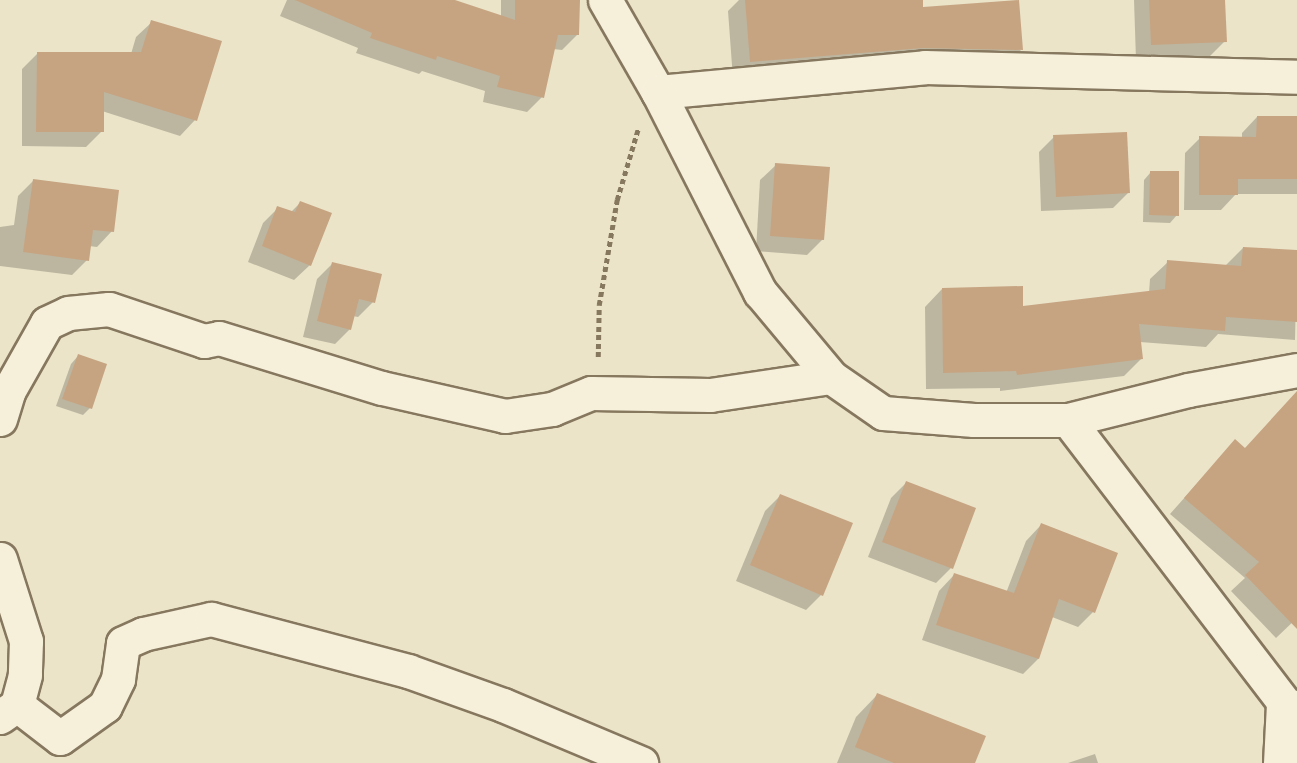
<!DOCTYPE html>
<html>
<head>
<meta charset="utf-8">
<style>
  body { margin:0 }
  #map { position:relative; width:1297px; height:763px; overflow:hidden; background:#ebe4c9; font-family:Bitter,serif }
  div>[style] { position:absolute }
  .shadow>* { inset:0; background:#0003 }
  .building>* { inset:0; background:#c6a482 }
  .path>* { height:4.5px; margin-top:-2.25px; transform-origin:0; background:repeating-linear-gradient(90deg,#86775f 0 5px,transparent 0 8.5px) }
  .roads { filter:drop-shadow(2px 0 #86775f) drop-shadow(-2px 0 #86775f) drop-shadow(0 2px #86775f) drop-shadow(0 -2px #86775f) }
  .minor>* { height:33px; margin:-16.5px; padding:0 16.5px; transform-origin:16.5px; border-radius:16.5px; background:#f6f0db }
  span { translate:-50% -50%; white-space:nowrap; text-align:center; line-height:1.15; -webkit-text-stroke:6px #f3edd8; paint-order:stroke }
</style>
</head>
<body>
<div id="map">
  <div class="shadow">
    <div style="clip-path:polygon(287px 0,450px 0,501px 17px,501px 0,578px 0,578px 34px,562px 50px,553px 49px,542px 97px,527px 112px,483px 102px,485px 91px,422px 71px,419px 74px,356px 53px,358px 48px,280px 16px)"></div>
    <div style="clip-path:polygon(739px 0,921px 0,921px 9px,1021px 50px,1004px 67px,733px 79px,728px 11px)"></div>
    <div style="clip-path:polygon(1134px 0,1224px 0,1225px 41px,1210px 56px,1136px 60px)"></div>
    <div style="clip-path:polygon(152px 22px,195px 120px,180px 136px,102px 111px,102px 131px,86px 147px,22px 146px,22px 69px,37px 54px,131px 54px,136px 37px)"></div>
    <div style="clip-path:polygon(1257px 117px,1297px 118px,1297px 194px,1236px 194px,1221px 210px,1184px 210px,1185px 153px,1200px 138px,1242px 138px,1242px 133px)"></div>
    <div style="clip-path:polygon(1054px 137px,1128px 193px,1113px 208px,1041px 211px,1039px 152px)"></div>
    <div style="clip-path:polygon(776px 165px,823px 239px,807px 255px,756px 251px,760px 180px)"></div>
    <div style="clip-path:polygon(1151px 172px,1177px 215px,1170px 223px,1143px 222px,1144px 180px)"></div>
    <div style="clip-path:polygon(33px 181px,112px 231px,97px 247px,89px 246px,87px 260px,72px 275px,0 266px,0 227px,14px 225px,18px 196px)"></div>
    <div style="clip-path:polygon(300px 203px,310px 265px,294px 280px,248px 262px,263px 223px,278px 208px,290px 213px)"></div>
    <div style="clip-path:polygon(1243px 248px,1297px 252px,1295px 340px,1218px 334px,1206px 347px,1140px 342px,1141px 359px,1124px 376px,1000px 391px,1000px 388px,926px 389px,925px 307px,942px 289px,1021px 308px,1149px 293px,1150px 279px,1168px 262px,1225px 266px)"></div>
    <div style="clip-path:polygon(332px 264px,373px 302px,358px 317px,353px 316px,350px 329px,335px 344px,303px 337px,317px 279px)"></div>
    <div style="clip-path:polygon(78px 356px,90px 408px,83px 415px,56px 406px,71px 364px)"></div>
    <div style="clip-path:polygon(1297px 410px,1297px 618px,1276px 638px,1231px 591px,1245px 578px,1170px 514px,1235px 441px,1244px 449px)"></div>
    <div style="clip-path:polygon(906px 483px,951px 568px,936px 583px,868px 557px,891px 498px)"></div>
    <div style="clip-path:polygon(780px 496px,821px 595px,806px 610px,736px 581px,765px 511px)"></div>
    <div style="clip-path:polygon(1041px 525px,1093px 612px,1078px 627px,1052px 617px,1038px 659px,1023px 674px,922px 640px,939px 591px,954px 575px,1006px 593px,1026px 541px)"></div>
    <div style="clip-path:polygon(877px 695px,973px 763px,837px 763px,856px 717px)"></div>
    <div style="clip-path:polygon(1095px 754px,1098px 763px,1068px 763px)"></div>
  </div>
  <div class="building">
    <div style="clip-path:polygon(295px 0,455px 0,515px 20px,515px 0,580px 0,579px 35px,558px 35px,544px 98px,497px 87px,500px 76px,437px 56px,436px 60px,370px 38px,372px 33px)"></div>
    <div style="clip-path:polygon(745px 0,923px 0,923px 7px,1019px 0,1023px 50px,923px 48px,750px 62px)"></div>
    <div style="clip-path:polygon(1149px 0,1225px 0,1227px 42px,1151px 45px)"></div>
    <div style="clip-path:polygon(151px 20px,222px 41px,197px 121px,104px 92px,104px 132px,36px 132px,37px 52px,141px 52px)"></div>
    <div style="clip-path:polygon(1257px 116px,1297px 116px,1297px 179px,1238px 179px,1238px 195px,1199px 195px,1199px 136px,1256px 137px)"></div>
    <div style="clip-path:polygon(1127px 132px,1130px 193px,1056px 197px,1053px 135px)"></div>
    <div style="clip-path:polygon(775px 163px,830px 167px,824px 240px,770px 236px)"></div>
    <div style="clip-path:polygon(1150px 171px,1179px 171px,1179px 216px,1149px 215px)"></div>
    <div style="clip-path:polygon(33px 179px,119px 190px,114px 232px,93px 230px,89px 261px,23px 252px)"></div>
    <div style="clip-path:polygon(300px 201px,332px 213px,311px 266px,262px 246px,277px 206px,295px 212px)"></div>
    <div style="clip-path:polygon(1243px 247px,1297px 250px,1297px 322px,1226px 317px,1225px 331px,1139px 324px,1143px 359px,1017px 375px,1016px 371px,943px 373px,942px 288px,1023px 286px,1023px 306px,1165px 289px,1167px 260px,1241px 266px)"></div>
    <div style="clip-path:polygon(332px 262px,382px 274px,375px 303px,359px 299px,351px 330px,317px 321px)"></div>
    <div style="clip-path:polygon(78px 354px,107px 364px,92px 409px,62px 399px)"></div>
    <div style="clip-path:polygon(1297px 391px,1297px 629px,1245px 575px,1259px 562px,1184px 498px,1235px 439px,1245px 448px)"></div>
    <div style="clip-path:polygon(906px 481px,976px 508px,953px 569px,882px 542px)"></div>
    <div style="clip-path:polygon(780px 494px,853px 523px,823px 596px,750px 565px)"></div>
    <div style="clip-path:polygon(1041px 523px,1118px 553px,1095px 613px,1059px 599px,1039px 659px,936px 625px,954px 573px,1014px 593px)"></div>
    <div style="clip-path:polygon(877px 693px,986px 736px,975px 763px,894px 763px,855px 747px)"></div>
  </div>
  <div class="path">
    <div style="left:598px;top:357px;width:52px;rotate:-88.9deg"></div>
    <div style="left:599px;top:305px;width:107px;rotate:-80.3deg"></div>
    <div style="left:617px;top:200px;width:74px;rotate:-73.5deg"></div>
  </div>
  <div class="roads">
    <div class="minor">
      <div style="left:605px;top:0;width:106px;rotate:60.1deg"></div>
      <div style="left:658px;top:92px;width:268px;rotate:-5.3deg"></div>
      <div style="left:925px;top:67px;width:372px;rotate:1.5deg"></div>
      <div style="left:658px;top:92px;width:225px;rotate:63deg"></div>
      <div style="left:760px;top:292px;width:111px;rotate:50.1deg"></div>
      <div style="left:831px;top:377px;width:63px;rotate:34.7deg"></div>
      <div style="left:883px;top:413px;width:91px;rotate:4.4deg"></div>
      <div style="left:974px;top:420px;width:94px"></div>
      <div style="left:1068px;top:420px;width:124px;rotate:-14deg"></div>
      <div style="left:1188px;top:390px;width:111px;rotate:-10.4deg"></div>
      <div style="left:0;top:419px;width:28px;rotate:-73deg"></div>
      <div style="left:8px;top:392px;width:79px;rotate:-60.5deg"></div>
      <div style="left:47px;top:323px;width:23px;rotate:-25deg"></div>
      <div style="left:68px;top:313px;width:41px;rotate:-5.6deg"></div>
      <div style="left:109px;top:309px;width:100px;rotate:18.6deg"></div>
      <div style="left:204px;top:341px;width:15px;rotate:-11deg"></div>
      <div style="left:219px;top:338px;width:170px;rotate:17.1deg"></div>
      <div style="left:382px;top:388px;width:126px;rotate:12.8deg"></div>
      <div style="left:505px;top:416px;width:48px;rotate:-8.5deg"></div>
      <div style="left:552px;top:409px;width:42px;rotate:-22.3deg"></div>
      <div style="left:591px;top:393px;width:119px;rotate:1deg"></div>
      <div style="left:710px;top:395px;width:122px;rotate:-8.5deg"></div>
      <div style="left:1068px;top:420px;width:367px;rotate:52.6deg"></div>
      <div style="left:1291px;top:712px;width:8px;rotate:-40deg"></div>
      <div style="left:0;top:559px;width:86px;rotate:72.4deg"></div>
      <div style="left:26px;top:641px;width:34px;rotate:92deg"></div>
      <div style="left:25px;top:675px;width:31px;rotate:105deg"></div>
      <div style="left:17px;top:705px;width:21px;rotate:145deg"></div>
      <div style="left:17px;top:705px;width:54px;rotate:37.5deg"></div>
      <div style="left:60px;top:738px;width:55px;rotate:-35.4deg"></div>
      <div style="left:105px;top:706px;width:30px;rotate:-64deg"></div>
      <div style="left:118px;top:679px;width:36px;rotate:-82deg"></div>
      <div style="left:123px;top:643px;width:22px;rotate:-24deg"></div>
      <div style="left:143px;top:634px;width:70px;rotate:-12.4deg"></div>
      <div style="left:211px;top:619px;width:204px;rotate:14.8deg"></div>
      <div style="left:408px;top:671px;width:101px;rotate:19.7deg"></div>
      <div style="left:503px;top:705px;width:150px;rotate:22.8deg"></div>
      <div style="left:1280px;top:763px;width:60px;rotate:-87.1deg"></div>
    </div>
  </div>
</div>
</body>
</html>
